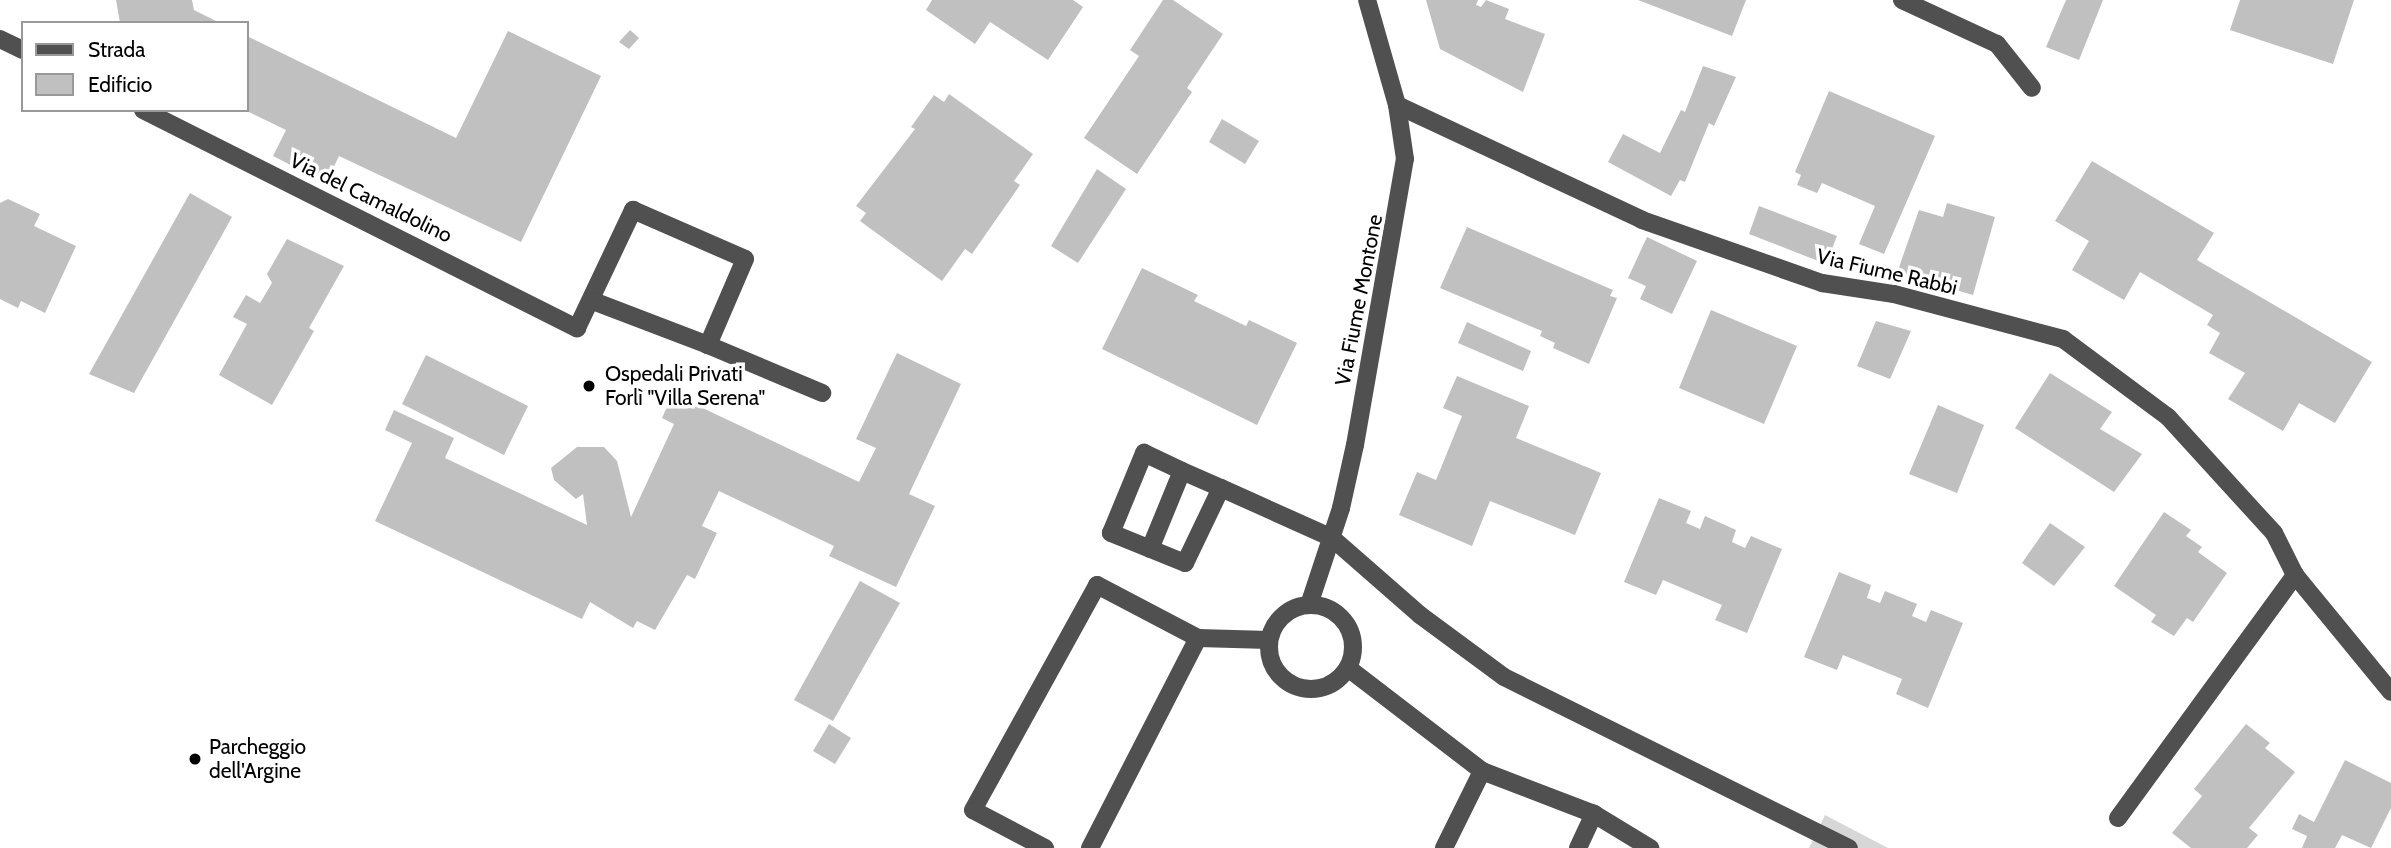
<!DOCTYPE html>
<html>
<head>
<meta charset="utf-8">
<style>
  body { margin:0 }
  #map { position:relative; width:2391px; height:848px; overflow:hidden; background:#fff; font-family:Cabin,sans-serif }
  div>[style] { position:absolute }
  .green>* { inset:0; background:#d7d7d7 }
  .building>* { inset:0; background:#c0c0c0 }
  .minor>* { height:18px; margin:-9px; padding:0 9px; transform-origin:9px; border-radius:9px; background:#505050 }
  .minor>.ring { margin:-9px; padding:0; box-sizing:content-box; background:none; border:18px solid #505050; border-radius:50% }
  .dots>* { width:19px; height:19px; translate:-50% -50%; box-sizing:border-box; border:4px solid #fff; border-radius:50% }
  span { translate:-50% -50%; white-space:nowrap; text-align:center; line-height:1.15; -webkit-text-stroke:7px #fff; paint-order:stroke }
  .street-label { font-size:21px; color:#000 }
  .poi-label { font-size:21px; color:#000 }
  .left { translate:0 -50%; text-align:left }
  .legend { position:absolute; left:21px; top:21px; width:228px; height:91px; box-sizing:border-box; background:#fff; border:2px solid #999; margin:0; padding:9px 12px; list-style:none; font-size:21px; color:#000 }
  .legend li { display:flex; align-items:center; gap:14px; height:35px }
  .legend b { width:35px; border:2px solid #999 }
</style>
</head>
<body>
<div id="map">
  <div class="green">
    <div style="clip-path:polygon(1825px 815px,1888px 848px,1809px 848px)"></div>
  </div>
  <div class="building">
    <div style="clip-path:polygon(116px 0,192px 0,194px 10px,220px 23px,120px 23px)"></div>
    <div style="clip-path:polygon(932px 0,1073px 0,1083px 7px,1048px 60px,990px 22px,975px 44px,926px 10px)"></div>
    <div style="clip-path:polygon(1163px 0,1173px 0,1223px 34px,1187px 88px,1192px 92px,1137px 174px,1084px 138px,1139px 56px,1130px 50px)"></div>
    <div style="clip-path:polygon(1426px 0,1478px 0,1476px 5px,1481px 7px,1486px 0,1509px 9px,1505px 19px,1545px 34px,1523px 92px,1440px 49px)"></div>
    <div style="clip-path:polygon(1638px 0,1746px 0,1732px 36px)"></div>
    <div style="clip-path:polygon(2066px 0,2103px 0,2079px 60px,2046px 47px)"></div>
    <div style="clip-path:polygon(2240px 0,2354px 0,2333px 64px,2230px 30px)"></div>
    <div style="clip-path:polygon(630px 30px,639px 38px,629px 49px,619px 42px)"></div>
    <div style="clip-path:polygon(508px 31px,601px 76px,521px 242px,339px 156px,326px 183px,273px 156px,286px 130px,247px 111px,247px 36px,456px 138px)"></div>
    <div style="clip-path:polygon(1703px 66px,1736px 77px,1714px 126px,1709px 123px,1685px 182px,1680px 180px,1671px 196px,1608px 162px,1623px 134px,1660px 153px,1681px 110px,1685px 112px)"></div>
    <div style="clip-path:polygon(1829px 91px,1935px 136px,1884px 254px,1859px 244px,1875px 206px,1822px 183px,1817px 193px,1797px 185px,1801px 175px,1795px 172px)"></div>
    <div style="clip-path:polygon(949px 94px,1033px 154px,1014px 181px,1020px 185px,972px 254px,965px 249px,942px 281px,860px 221px,866px 213px,856px 206px,915px 129px,911px 127px,934px 95px,944px 102px)"></div>
    <div style="clip-path:polygon(1222px 119px,1259px 141px,1245px 164px,1209px 142px)"></div>
    <div style="clip-path:polygon(2092px 161px,2214px 233px,2197px 260px,2372px 362px,2335px 423px,2299px 403px,2283px 431px,2228px 399px,2245px 373px,2209px 353px,2220px 333px,2207px 325px,2213px 315px,2140px 272px,2124px 300px,2072px 270px,2089px 241px,2055px 221px)"></div>
    <div style="clip-path:polygon(1097px 169px,1126px 189px,1078px 263px,1051px 246px)"></div>
    <div style="clip-path:polygon(190px 193px,232px 217px,134px 393px,89px 374px)"></div>
    <div style="clip-path:polygon(8px 199px,40px 214px,34px 226px,76px 246px,45px 313px,21px 301px,18px 308px,0 299px,0 203px)"></div>
    <div style="clip-path:polygon(1947px 203px,1995px 217px,1973px 295px,1897px 273px,1919px 210px,1943px 217px)"></div>
    <div style="clip-path:polygon(1759px 206px,1837px 236px,1826px 264px,1749px 234px)"></div>
    <div style="clip-path:polygon(1467px 227px,1613px 290px,1610px 296px,1617px 298px,1589px 364px,1553px 348px,1555px 343px,1540px 336px,1542px 331px,1440px 288px)"></div>
    <div style="clip-path:polygon(1647px 237px,1697px 261px,1672px 314px,1640px 299px,1646px 286px,1628px 278px)"></div>
    <div style="clip-path:polygon(287px 239px,344px 266px,309px 328px,314px 331px,272px 405px,219px 375px,247px 324px,233px 317px,246px 295px,260px 303px,272px 283px,267px 274px)"></div>
    <div style="clip-path:polygon(1142px 268px,1198px 295px,1194px 301px,1246px 326px,1249px 320px,1297px 343px,1257px 425px,1102px 349px)"></div>
    <div style="clip-path:polygon(1711px 310px,1797px 346px,1764px 424px,1679px 388px)"></div>
    <div style="clip-path:polygon(1876px 321px,1911px 331px,1890px 379px,1857px 366px)"></div>
    <div style="clip-path:polygon(1467px 322px,1531px 351px,1523px 371px,1458px 343px)"></div>
    <div style="clip-path:polygon(897px 353px,961px 384px,909px 494px,935px 506px,896px 587px,829px 556px,834px 546px,719px 491px,702px 526px,717px 533px,695px 579px,687px 575px,655px 630px,637px 621px,633px 628px,590px 602px,582px 619px,375px 521px,412px 443px,385px 430px,394px 410px,454px 438px,445px 458px,587px 525px,583px 494px,576px 499px,554px 480px,551px 468px,577px 447px,604px 447px,617px 461px,631px 517px,674px 424px,662px 418px,673px 394px,859px 482px,876px 448px,856px 439px)"></div>
    <div style="clip-path:polygon(426px 355px,528px 406px,504px 455px,402px 404px)"></div>
    <div style="clip-path:polygon(2050px 373px,2112px 412px,2100px 429px,2142px 454px,2114px 492px,2015px 428px)"></div>
    <div style="clip-path:polygon(1457px 376px,1529px 406px,1516px 438px,1601px 473px,1575px 535px,1490px 501px,1472px 546px,1399px 515px,1417px 472px,1436px 480px,1462px 416px,1443px 408px)"></div>
    <div style="clip-path:polygon(1938px 405px,1984px 425px,1957px 493px,1909px 474px)"></div>
    <div style="clip-path:polygon(1659px 498px,1691px 511px,1686px 523px,1700px 529px,1705px 516px,1736px 530px,1732px 542px,1745px 548px,1751px 536px,1782px 549px,1747px 633px,1715px 620px,1722px 605px,1663px 580px,1656px 595px,1624px 582px)"></div>
    <div style="clip-path:polygon(2164px 512px,2191px 530px,2186px 536px,2202px 547px,2198px 552px,2227px 573px,2193px 622px,2187px 618px,2174px 636px,2151px 622px,2156px 615px,2114px 586px)"></div>
    <div style="clip-path:polygon(2050px 523px,2085px 547px,2054px 586px,2022px 563px)"></div>
    <div style="clip-path:polygon(1839px 572px,1871px 585px,1867px 598px,1880px 603px,1885px 591px,1917px 604px,1912px 616px,1926px 622px,1931px 610px,1963px 623px,1928px 708px,1896px 694px,1902px 679px,1843px 655px,1837px 670px,1804px 657px)"></div>
    <div style="clip-path:polygon(860px 581px,900px 603px,833px 721px,794px 700px)"></div>
    <div style="clip-path:polygon(829px 724px,851px 738px,835px 764px,813px 751px)"></div>
    <div style="clip-path:polygon(2246px 724px,2270px 743px,2265px 748px,2295px 772px,2249px 828px,2258px 835px,2247px 848px,2191px 848px,2172px 833px,2202px 796px,2194px 789px)"></div>
    <div style="clip-path:polygon(2345px 760px,2391px 783px,2391px 808px,2371px 848px,2342px 835px,2335px 848px,2302px 848px,2307px 836px,2292px 829px,2299px 814px,2314px 822px)"></div>
  </div>
  <div class="minor">
    <div style="left:1902px;top:0;width:105px;rotate:24.9deg"></div>
    <div style="left:1997px;top:44px;width:56px;rotate:51.5deg"></div>
    <div style="left:0;top:39px;width:25px;rotate:26deg"></div>
    <div style="left:1397px;top:105px;width:271px;rotate:25.1deg"></div>
    <div style="left:1642px;top:220px;width:191px;rotate:19.3deg"></div>
    <div style="left:1822px;top:283px;width:73px;rotate:8.7deg"></div>
    <div style="left:1894px;top:294px;width:175px;rotate:14.9deg"></div>
    <div style="left:2063px;top:339px;width:131px;rotate:36.6deg"></div>
    <div style="left:2168px;top:417px;width:157px;rotate:47.6deg"></div>
    <div style="left:2274px;top:533px;width:47px;rotate:63.4deg"></div>
    <div style="left:2295px;top:575px;width:151px;rotate:50.6deg"></div>
    <div style="left:143px;top:110px;width:486px;rotate:26.7deg"></div>
    <div style="left:577px;top:328px;width:131px;rotate:-64.6deg"></div>
    <div style="left:633px;top:210px;width:122px;rotate:23.6deg"></div>
    <div style="left:745px;top:259px;width:94px;rotate:113.3deg"></div>
    <div style="left:708px;top:345px;width:124px;rotate:22.8deg"></div>
    <div style="left:593px;top:301px;width:123px;rotate:20.9deg"></div>
    <div style="left:1221px;top:488px;width:83px;rotate:115.6deg"></div>
    <div style="left:1185px;top:563px;width:80px;rotate:-157.9deg"></div>
    <div style="left:1111px;top:533px;width:87px;rotate:-67.6deg"></div>
    <div style="left:1144px;top:453px;width:42px;rotate:25.3deg"></div>
    <div style="left:1182px;top:471px;width:43px;rotate:23.6deg"></div>
    <div style="left:1221px;top:488px;width:122px;rotate:24.2deg"></div>
    <div style="left:1332px;top:538px;width:117px;rotate:41.2deg"></div>
    <div style="left:1420px;top:615px;width:104px;rotate:36.4deg"></div>
    <div style="left:1504px;top:677px;width:385px;rotate:26.4deg"></div>
    <div style="left:1150px;top:549px;width:84px;rotate:-67.7deg"></div>
    <div style="left:1309px;top:605px;width:102px;rotate:-71.7deg"></div>
    <div style="left:1341px;top:508px;width:65px;rotate:-77.5deg"></div>
    <div style="left:1355px;top:445px;width:290px;rotate:-80.1deg"></div>
    <div style="left:1405px;top:159px;width:55px;rotate:-98.4deg"></div>
    <div style="left:1397px;top:105px;width:109px;rotate:-105.9deg"></div>
    <div class="ring" style="left:1269px;top:605px;width:66px;height:66px"></div>
    <div style="left:1348px;top:668px;width:169px;rotate:37.5deg"></div>
    <div style="left:1482px;top:771px;width:120px;rotate:21deg"></div>
    <div style="left:1594px;top:814px;width:66px;rotate:31.3deg"></div>
    <div style="left:2118px;top:818px;width:301px;rotate:-53.9deg"></div>
    <div style="left:1045px;top:848px;width:81px;rotate:-152.2deg"></div>
    <div style="left:973px;top:810px;width:257px;rotate:-61.1deg"></div>
    <div style="left:1097px;top:585px;width:114px;rotate:27.7deg"></div>
    <div style="left:1198px;top:638px;width:71px;rotate:1.6deg"></div>
    <div style="left:1090px;top:848px;width:236px;rotate:-62.8deg"></div>
    <div style="left:1444px;top:848px;width:86px;rotate:-63.7deg"></div>
    <div style="left:1578px;top:848px;width:38px;rotate:-65deg"></div>
  </div>
  <div class="dots">
    <div style="left:589px;top:386px;background:#000"></div>
    <div style="left:195px;top:759px;background:#000"></div>
  </div>
  <div class="street-label">
    <span style="left:371px;top:198px;rotate:26deg">Via del Camaldolino</span>
    <span style="left:1887px;top:272px;rotate:13deg">Via Fiume Rabbi</span>
    <span style="left:1359px;top:300px;rotate:-79deg">Via Fiume Montone</span>
  </div>
  <div class="poi-label">
    <span class="left" style="left:605px;top:386px">Ospedali Privati<br>Forlì "Villa Serena"</span>
    <span class="left" style="left:209px;top:759px">Parcheggio<br>dell'Argine</span>
  </div>
  <ul class="legend">
  <li><b style="height:9px;background:#505050"></b>Strada</li>
  <li><b style="height:19px;background:#c0c0c0"></b>Edificio</li>
  </ul>
</div>
</body>
</html>
